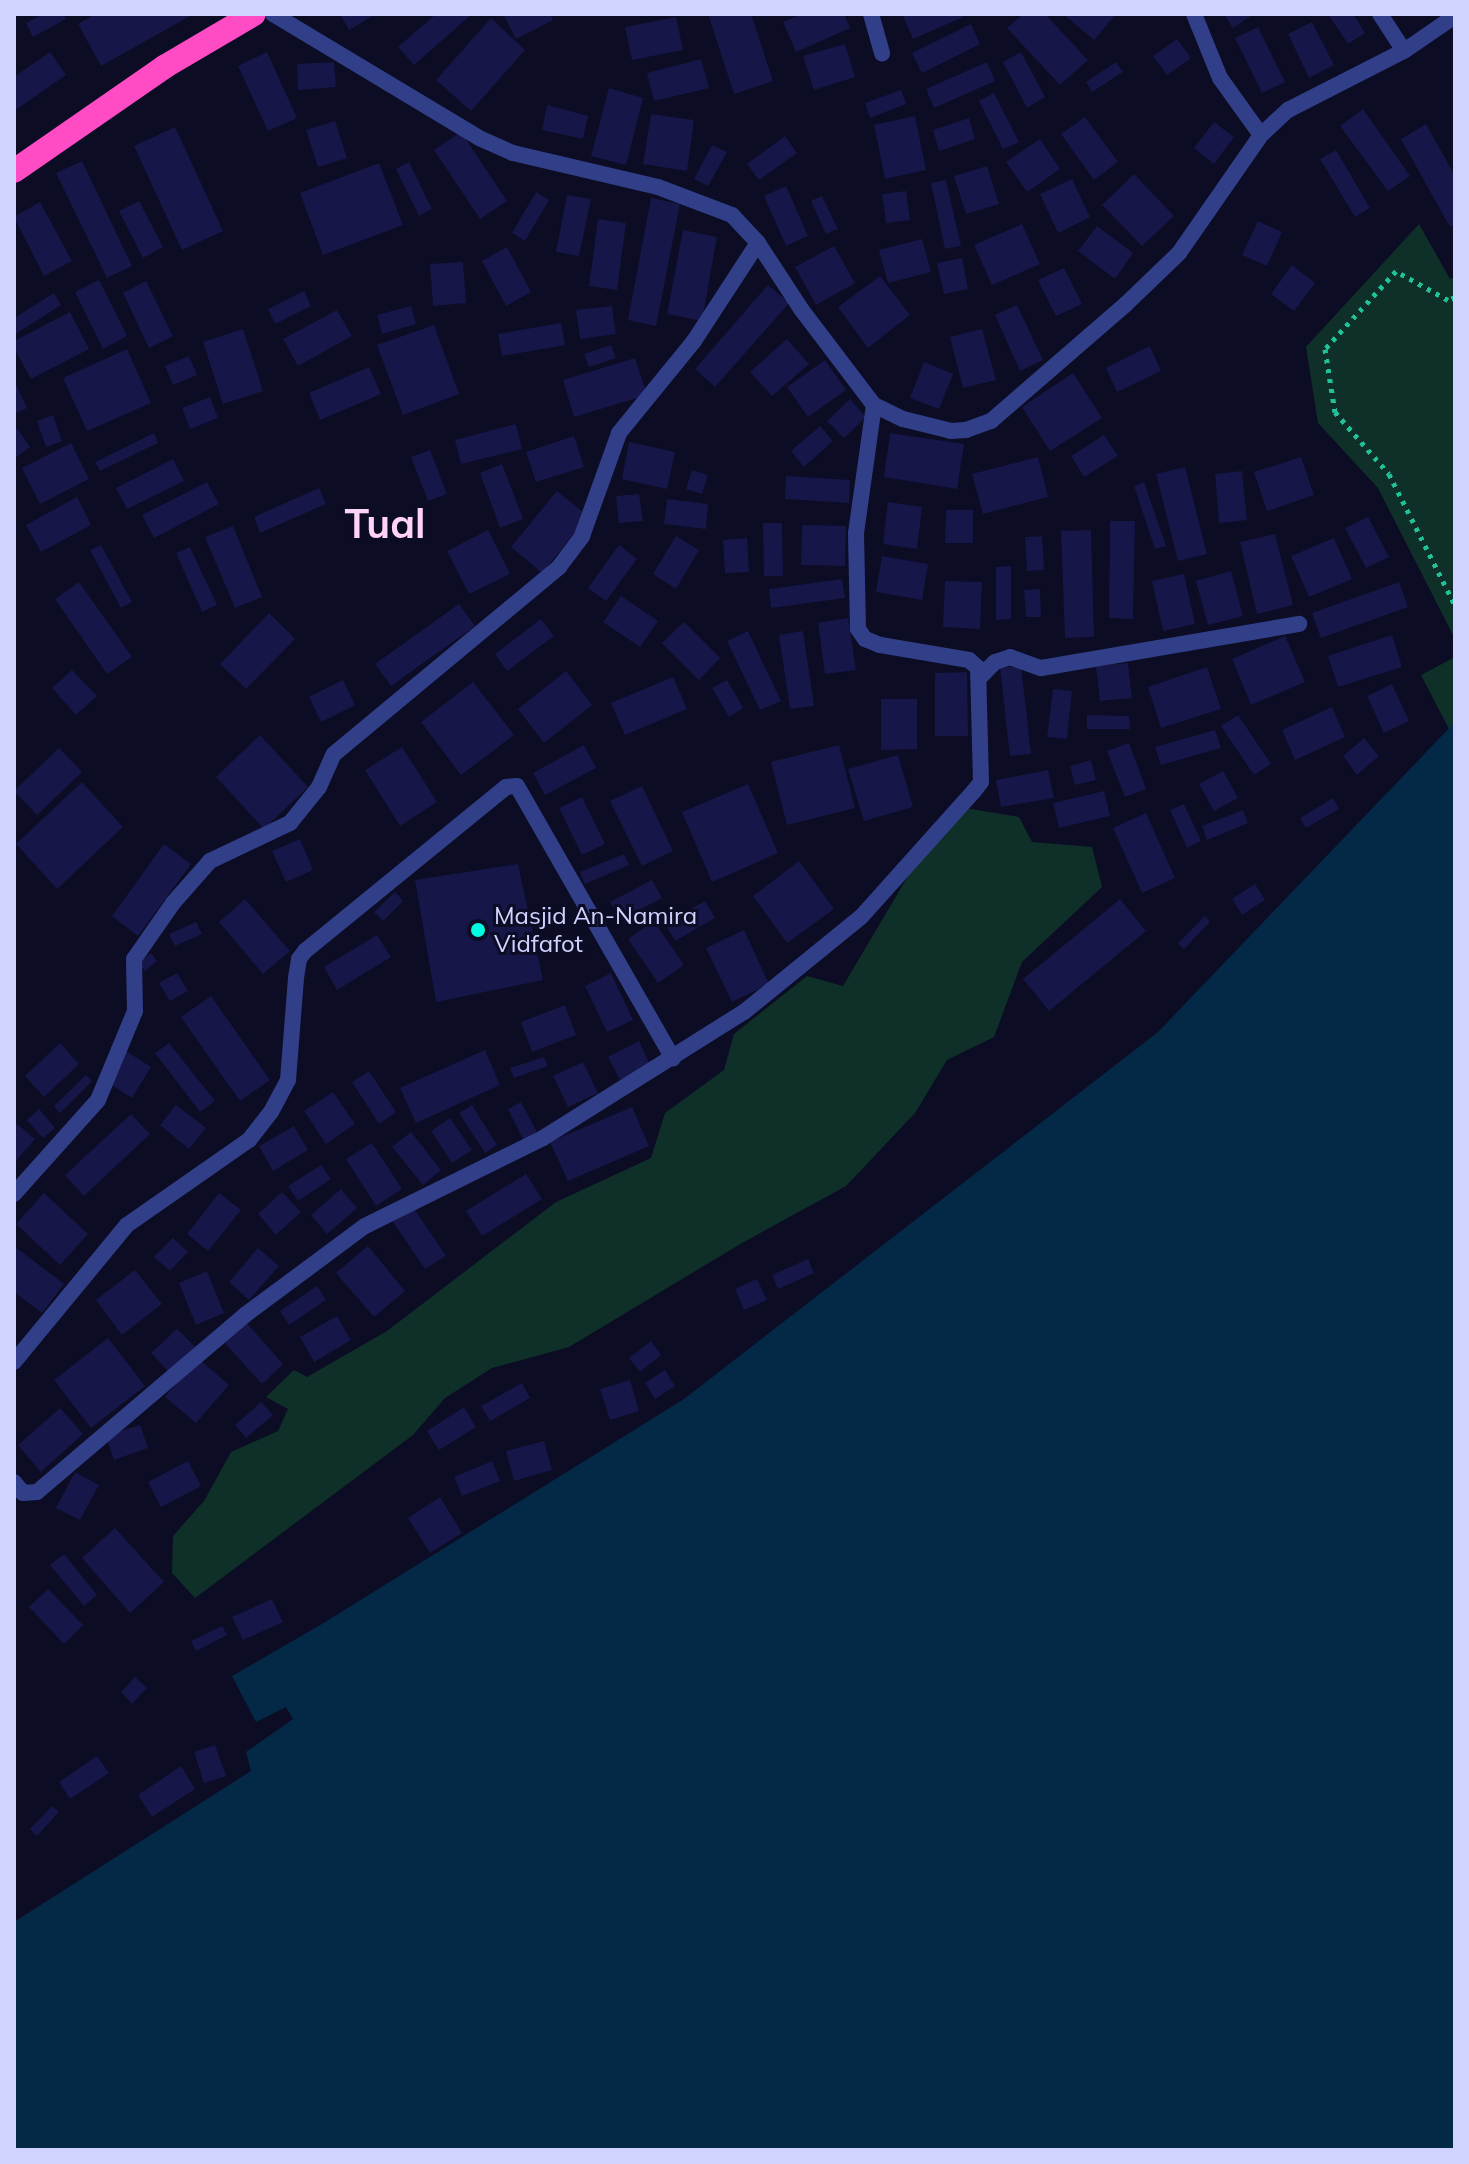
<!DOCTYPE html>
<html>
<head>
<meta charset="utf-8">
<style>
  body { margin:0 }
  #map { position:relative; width:1469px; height:2164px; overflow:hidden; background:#0c0c25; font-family:Mulish,sans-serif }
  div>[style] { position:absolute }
  .green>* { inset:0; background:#0e3028 }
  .water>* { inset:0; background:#042946 }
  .building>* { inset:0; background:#161648 }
  .path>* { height:5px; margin-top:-2.5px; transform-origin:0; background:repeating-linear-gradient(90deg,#21c299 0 4px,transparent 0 10px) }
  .street>* { height:16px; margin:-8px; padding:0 8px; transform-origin:8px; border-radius:8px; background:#313f89 }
  .highway>* { height:24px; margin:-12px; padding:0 12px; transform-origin:12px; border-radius:12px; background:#ff4bc4 }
  .dots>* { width:22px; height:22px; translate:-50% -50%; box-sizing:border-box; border:4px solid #0c0c25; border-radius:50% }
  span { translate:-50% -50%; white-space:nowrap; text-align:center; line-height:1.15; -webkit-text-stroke:6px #0c0c25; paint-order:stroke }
  .poi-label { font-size:24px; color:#d0d3ff }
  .left { translate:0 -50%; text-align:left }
  .town-label { font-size:40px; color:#ffd2f7; font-weight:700 }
  .frame { position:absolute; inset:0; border:16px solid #d0d3ff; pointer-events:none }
</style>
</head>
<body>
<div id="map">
  <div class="green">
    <div style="clip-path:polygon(1419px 224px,1450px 279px,1455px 277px,1455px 639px,1378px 488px,1318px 423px,1306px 347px)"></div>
    <div style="clip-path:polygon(1455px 657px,1455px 722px,1449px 729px,1421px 675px)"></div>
    <div style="clip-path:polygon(965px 808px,1019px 817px,1032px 842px,1092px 847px,1102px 887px,1022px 962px,994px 1037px,947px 1060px,915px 1113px,846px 1186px,742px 1243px,569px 1347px,492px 1368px,445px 1398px,413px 1435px,195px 1598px,172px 1573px,173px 1536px,204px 1501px,231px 1452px,278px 1431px,288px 1409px,266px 1397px,294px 1370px,307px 1377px,387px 1331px,556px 1202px,651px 1158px,665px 1113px,724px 1070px,734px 1034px,807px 976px,843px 986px,914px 866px)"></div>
  </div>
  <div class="water">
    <div style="clip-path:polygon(1455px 722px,1455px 2150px,14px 2150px,14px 1922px,251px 1771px,246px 1752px,293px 1719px,286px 1707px,256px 1722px,232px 1676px,322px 1624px,684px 1399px,1158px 1032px)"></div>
  </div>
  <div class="building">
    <div style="clip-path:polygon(43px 14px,63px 14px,66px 19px,33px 37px,26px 23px)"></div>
    <div style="clip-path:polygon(95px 14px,194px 14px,101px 66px,78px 24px)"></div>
    <div style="clip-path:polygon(340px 14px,376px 14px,349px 30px)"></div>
    <div style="clip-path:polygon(436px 14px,472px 14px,414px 65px,398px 47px)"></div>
    <div style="clip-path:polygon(503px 14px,550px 14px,553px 20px,516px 39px)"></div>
    <div style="clip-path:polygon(708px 14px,751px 14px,773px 81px,734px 94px)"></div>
    <div style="clip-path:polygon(801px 14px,844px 14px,850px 28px,796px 52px,783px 22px)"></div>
    <div style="clip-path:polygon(902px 14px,962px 14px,963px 17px,913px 39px)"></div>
    <div style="clip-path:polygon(1023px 14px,1045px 14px,1088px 60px,1060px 85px,1007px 28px)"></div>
    <div style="clip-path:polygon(1063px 14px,1116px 14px,1094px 40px)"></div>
    <div style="clip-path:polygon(1224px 14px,1254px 14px,1233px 28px)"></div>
    <div style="clip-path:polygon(1328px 14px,1353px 14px,1365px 33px,1348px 44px)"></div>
    <div style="clip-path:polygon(676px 17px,683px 50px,632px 60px,625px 27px)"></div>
    <div style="clip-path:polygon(491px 18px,525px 50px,471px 111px,436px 80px)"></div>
    <div style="clip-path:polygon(1312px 22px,1334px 65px,1309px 78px,1288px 34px)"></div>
    <div style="clip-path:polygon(971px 24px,980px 44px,922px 73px,912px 53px)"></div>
    <div style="clip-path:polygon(1258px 27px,1285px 82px,1262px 93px,1235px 38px)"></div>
    <div style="clip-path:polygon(1177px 39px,1191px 58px,1167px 75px,1153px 56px)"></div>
    <div style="clip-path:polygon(845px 44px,855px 77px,814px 90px,803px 56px)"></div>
    <div style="clip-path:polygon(50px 52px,66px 75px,14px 111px,14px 77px)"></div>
    <div style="clip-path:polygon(267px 52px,297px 118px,268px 131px,238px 66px)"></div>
    <div style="clip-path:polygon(1021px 52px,1045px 97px,1027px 108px,1003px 62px)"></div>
    <div style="clip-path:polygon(701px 59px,709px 88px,654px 101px,647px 73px)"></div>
    <div style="clip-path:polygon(334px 62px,336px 87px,298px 90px,297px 64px)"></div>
    <div style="clip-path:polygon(987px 62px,995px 81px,934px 108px,926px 89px)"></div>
    <div style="clip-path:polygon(1116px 62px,1123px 72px,1092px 92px,1086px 82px)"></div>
    <div style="clip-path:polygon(609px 88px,643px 98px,626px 165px,591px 156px)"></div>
    <div style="clip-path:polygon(901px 90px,906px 104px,870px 118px,865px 103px)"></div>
    <div style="clip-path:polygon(994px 93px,1019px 142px,1003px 149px,979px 101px)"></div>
    <div style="clip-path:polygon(547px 105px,588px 116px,583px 139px,542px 130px)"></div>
    <div style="clip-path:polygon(1363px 109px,1410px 176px,1388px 191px,1340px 126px)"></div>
    <div style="clip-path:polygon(651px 114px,694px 120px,687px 171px,643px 164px)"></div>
    <div style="clip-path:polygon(915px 116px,926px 170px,885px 179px,874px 125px)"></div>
    <div style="clip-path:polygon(1085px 117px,1118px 162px,1094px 180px,1061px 134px)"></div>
    <div style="clip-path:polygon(969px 118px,975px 139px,939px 151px,933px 130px)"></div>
    <div style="clip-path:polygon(335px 121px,347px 158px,318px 167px,306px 130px)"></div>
    <div style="clip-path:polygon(1214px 122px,1234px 137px,1214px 164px,1194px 148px)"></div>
    <div style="clip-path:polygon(1426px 124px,1455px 176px,1455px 224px,1450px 227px,1401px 139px)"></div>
    <div style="clip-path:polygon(175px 127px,223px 231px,182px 250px,134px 146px)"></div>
    <div style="clip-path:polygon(461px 132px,507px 201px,480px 219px,434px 150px)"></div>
    <div style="clip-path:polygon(785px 136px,797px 153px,759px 180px,747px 164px)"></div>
    <div style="clip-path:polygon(1040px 139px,1060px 169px,1027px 192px,1006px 162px)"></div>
    <div style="clip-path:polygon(712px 145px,727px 152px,708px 186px,694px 179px)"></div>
    <div style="clip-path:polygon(1336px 150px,1370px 208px,1355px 217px,1320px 159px)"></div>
    <div style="clip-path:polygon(82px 161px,132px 266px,107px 278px,56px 173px)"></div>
    <div style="clip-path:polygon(409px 162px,432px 209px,419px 216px,396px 169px)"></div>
    <div style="clip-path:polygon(379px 163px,403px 225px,323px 255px,300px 193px)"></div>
    <div style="clip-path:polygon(987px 166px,999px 204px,966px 214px,954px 176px)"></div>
    <div style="clip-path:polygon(1134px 174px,1174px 216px,1142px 246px,1102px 205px)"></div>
    <div style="clip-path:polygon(1072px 179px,1090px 217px,1058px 233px,1040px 194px)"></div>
    <div style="clip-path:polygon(946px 180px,961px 246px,945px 249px,931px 183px)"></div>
    <div style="clip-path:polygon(786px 186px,808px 236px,786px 246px,764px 196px)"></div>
    <div style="clip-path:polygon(906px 191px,910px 220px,886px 223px,882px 194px)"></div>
    <div style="clip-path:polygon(536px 192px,549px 200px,525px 241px,512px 233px)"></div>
    <div style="clip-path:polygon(567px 195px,591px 199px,579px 256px,556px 252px)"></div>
    <div style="clip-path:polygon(822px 196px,838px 229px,826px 234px,811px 201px)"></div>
    <div style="clip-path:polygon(651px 198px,680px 204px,656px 326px,628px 320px)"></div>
    <div style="clip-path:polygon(139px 201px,163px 247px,143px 258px,119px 211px)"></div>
    <div style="clip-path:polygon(40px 202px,72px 261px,44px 276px,14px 217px)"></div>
    <div style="clip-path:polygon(598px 219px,626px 223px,617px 290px,589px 286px)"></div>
    <div style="clip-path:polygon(1258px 221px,1282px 232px,1267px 266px,1242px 255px)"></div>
    <div style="clip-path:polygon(1022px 224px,1040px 264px,992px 285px,974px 245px)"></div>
    <div style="clip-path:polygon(1097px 226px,1133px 253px,1115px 279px,1078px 251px)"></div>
    <div style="clip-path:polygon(683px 230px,717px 237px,702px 321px,667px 314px)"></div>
    <div style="clip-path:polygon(922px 239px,931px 272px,888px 283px,879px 250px)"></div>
    <div style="clip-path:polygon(834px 246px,855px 283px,816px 305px,795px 267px)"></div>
    <div style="clip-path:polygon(507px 247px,531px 292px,506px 306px,482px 261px)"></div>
    <div style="clip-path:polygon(962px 258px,968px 289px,944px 294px,937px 263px)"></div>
    <div style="clip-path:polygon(463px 262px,466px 303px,433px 306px,430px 264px)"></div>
    <div style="clip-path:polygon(1292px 265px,1315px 283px,1294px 311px,1271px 294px)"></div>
    <div style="clip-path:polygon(1064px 268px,1082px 304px,1056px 316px,1038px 280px)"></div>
    <div style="clip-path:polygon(880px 276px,910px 315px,868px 348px,838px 307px)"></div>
    <div style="clip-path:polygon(99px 280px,127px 336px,103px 349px,75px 292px)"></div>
    <div style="clip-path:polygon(146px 281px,173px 336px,149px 348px,123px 293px)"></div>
    <div style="clip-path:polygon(768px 285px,789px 303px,715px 387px,695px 369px)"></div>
    <div style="clip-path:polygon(304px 291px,311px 306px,275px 324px,268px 309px)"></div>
    <div style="clip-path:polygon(54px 293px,61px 305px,14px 335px,14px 318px)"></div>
    <div style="clip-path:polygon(1017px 305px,1043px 360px,1020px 371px,995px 315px)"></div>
    <div style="clip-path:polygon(411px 306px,416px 324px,382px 334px,377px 315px)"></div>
    <div style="clip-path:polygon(612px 306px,616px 334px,580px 339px,576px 310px)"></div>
    <div style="clip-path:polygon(337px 310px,352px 336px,298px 366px,283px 339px)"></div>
    <div style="clip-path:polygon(70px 312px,89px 349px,31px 379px,14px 348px,14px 341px)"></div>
    <div style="clip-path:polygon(561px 323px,565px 345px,502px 356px,498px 334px)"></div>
    <div style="clip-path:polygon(434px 325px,459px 394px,403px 415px,377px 345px)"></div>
    <div style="clip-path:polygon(243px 329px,263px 391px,223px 404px,203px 342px)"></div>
    <div style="clip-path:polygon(982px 329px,996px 380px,963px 388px,950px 337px)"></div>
    <div style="clip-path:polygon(787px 339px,809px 364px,772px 396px,750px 372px)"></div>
    <div style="clip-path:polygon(611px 345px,616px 358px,589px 367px,584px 354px)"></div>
    <div style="clip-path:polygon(1150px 346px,1161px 371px,1117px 392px,1106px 368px)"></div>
    <div style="clip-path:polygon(127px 349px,151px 403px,87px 431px,63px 378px)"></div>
    <div style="clip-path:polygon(189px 356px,197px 375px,173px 385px,165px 366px)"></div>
    <div style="clip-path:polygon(635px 358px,647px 395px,574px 417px,563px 380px)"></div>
    <div style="clip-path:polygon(825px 360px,846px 390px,808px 417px,787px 387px)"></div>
    <div style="clip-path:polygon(924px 362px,953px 374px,939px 409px,910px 398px)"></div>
    <div style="clip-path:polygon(369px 367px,381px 394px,320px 420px,309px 393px)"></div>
    <div style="clip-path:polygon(1073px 373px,1102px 418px,1050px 451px,1022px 407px)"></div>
    <div style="clip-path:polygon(14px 380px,27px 408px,14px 414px)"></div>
    <div style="clip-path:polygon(210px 397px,218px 418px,190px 429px,182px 408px)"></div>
    <div style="clip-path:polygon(850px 399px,866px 417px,844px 438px,827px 421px)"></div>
    <div style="clip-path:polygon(53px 415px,62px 441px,46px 447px,37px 421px)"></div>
    <div style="clip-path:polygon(516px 424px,522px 449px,461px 464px,455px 440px)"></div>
    <div style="clip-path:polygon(820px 426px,833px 441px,804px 467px,791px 451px)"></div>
    <div style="clip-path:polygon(17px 428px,30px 447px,14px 459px,14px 430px)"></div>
    <div style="clip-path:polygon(154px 433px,158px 443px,100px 471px,95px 462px)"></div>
    <div style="clip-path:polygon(890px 433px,964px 444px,957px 489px,884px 477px)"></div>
    <div style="clip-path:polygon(1104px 435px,1118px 456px,1084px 477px,1071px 456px)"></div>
    <div style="clip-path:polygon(574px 436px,584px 467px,536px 482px,526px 452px)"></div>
    <div style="clip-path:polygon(629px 442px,675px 452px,667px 489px,622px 479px)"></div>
    <div style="clip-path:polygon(71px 443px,89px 479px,40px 504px,22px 468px)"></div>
    <div style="clip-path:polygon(430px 450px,447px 494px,428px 501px,411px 457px)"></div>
    <div style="clip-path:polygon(1038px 457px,1048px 497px,983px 514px,972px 474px)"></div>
    <div style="clip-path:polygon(1301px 457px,1314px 495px,1267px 511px,1254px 472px)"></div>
    <div style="clip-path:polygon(173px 459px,184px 481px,127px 509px,116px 488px)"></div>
    <div style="clip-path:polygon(502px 464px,523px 519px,500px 528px,480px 473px)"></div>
    <div style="clip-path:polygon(1185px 467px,1207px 554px,1178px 561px,1156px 474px)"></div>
    <div style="clip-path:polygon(692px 470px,708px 475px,702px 494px,686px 489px)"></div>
    <div style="clip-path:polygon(1242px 471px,1247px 520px,1219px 523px,1215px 474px)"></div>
    <div style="clip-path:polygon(786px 476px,850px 480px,849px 503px,785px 499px)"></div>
    <div style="clip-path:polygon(207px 482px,219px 504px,154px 538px,142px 515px)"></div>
    <div style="clip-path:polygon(1144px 482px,1166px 546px,1155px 549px,1134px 486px)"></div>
    <div style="clip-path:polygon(319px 488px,326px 504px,260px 533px,254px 517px)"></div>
    <div style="clip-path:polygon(557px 491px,588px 516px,542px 573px,511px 547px)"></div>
    <div style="clip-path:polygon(639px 494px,643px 521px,619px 523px,616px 496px)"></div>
    <div style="clip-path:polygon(77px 497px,91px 525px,41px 552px,26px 525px)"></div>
    <div style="clip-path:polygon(667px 499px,708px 504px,706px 529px,664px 524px)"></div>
    <div style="clip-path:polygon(888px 502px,922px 507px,917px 549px,883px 544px)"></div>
    <div style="clip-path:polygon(946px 510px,973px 510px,973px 543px,945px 543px)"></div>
    <div style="clip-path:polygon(1368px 517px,1389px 557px,1366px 568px,1345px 528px)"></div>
    <div style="clip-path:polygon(1110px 521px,1135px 521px,1133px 619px,1109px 618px)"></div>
    <div style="clip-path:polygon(763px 523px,782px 523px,783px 576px,764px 576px)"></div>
    <div style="clip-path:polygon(802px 525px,846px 526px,845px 566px,801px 565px)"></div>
    <div style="clip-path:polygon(233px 526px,262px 597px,235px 608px,205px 537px)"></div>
    <div style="clip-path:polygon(488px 530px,510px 574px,469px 594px,447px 551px)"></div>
    <div style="clip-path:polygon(1091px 530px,1094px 637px,1065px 638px,1061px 531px)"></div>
    <div style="clip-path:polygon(1275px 534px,1293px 605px,1257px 614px,1240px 542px)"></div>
    <div style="clip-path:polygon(676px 536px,699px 550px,676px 589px,653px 574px)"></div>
    <div style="clip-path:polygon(1042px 536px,1044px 570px,1027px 571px,1025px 537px)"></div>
    <div style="clip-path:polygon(747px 538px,749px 572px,725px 573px,723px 540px)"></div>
    <div style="clip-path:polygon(1334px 538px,1352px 579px,1309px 597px,1291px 556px)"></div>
    <div style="clip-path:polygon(101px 545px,132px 602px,121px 608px,90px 550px)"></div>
    <div style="clip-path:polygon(619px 545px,637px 559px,606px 601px,588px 588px)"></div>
    <div style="clip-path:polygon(190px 547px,217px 605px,202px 612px,176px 553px)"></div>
    <div style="clip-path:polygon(882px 556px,928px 564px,922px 600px,876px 592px)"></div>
    <div style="clip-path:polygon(1011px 566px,1011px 619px,996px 620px,996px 567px)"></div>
    <div style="clip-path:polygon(1231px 571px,1243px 616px,1208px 625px,1196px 581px)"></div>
    <div style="clip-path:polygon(1184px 574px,1195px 624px,1163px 631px,1152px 581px)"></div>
    <div style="clip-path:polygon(842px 579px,845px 598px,771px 608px,769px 589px)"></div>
    <div style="clip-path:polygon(945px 581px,982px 582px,980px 629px,943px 627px)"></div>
    <div style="clip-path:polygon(79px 582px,132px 657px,107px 674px,55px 599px)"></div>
    <div style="clip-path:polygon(1399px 582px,1408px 607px,1321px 638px,1312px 613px)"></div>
    <div style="clip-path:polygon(1040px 589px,1041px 617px,1026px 617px,1024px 590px)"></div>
    <div style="clip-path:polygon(621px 596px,658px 621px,640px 647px,603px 622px)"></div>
    <div style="clip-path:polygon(459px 604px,475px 626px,391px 686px,375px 664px)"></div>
    <div style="clip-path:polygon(269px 613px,295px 639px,246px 689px,220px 664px)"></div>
    <div style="clip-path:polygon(848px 618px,856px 670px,825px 674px,818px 623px)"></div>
    <div style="clip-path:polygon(541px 619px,554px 636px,507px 671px,495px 654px)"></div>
    <div style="clip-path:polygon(684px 622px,720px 658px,699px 680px,662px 643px)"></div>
    <div style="clip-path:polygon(748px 631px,781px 701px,760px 710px,727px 641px)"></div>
    <div style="clip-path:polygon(803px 631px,814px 706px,790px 709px,779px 635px)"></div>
    <div style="clip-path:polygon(1392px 635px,1402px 667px,1338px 687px,1328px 656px)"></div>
    <div style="clip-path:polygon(1285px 636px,1305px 682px,1251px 705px,1232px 659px)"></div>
    <div style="clip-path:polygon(1128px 663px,1132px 698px,1100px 701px,1096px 666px)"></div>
    <div style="clip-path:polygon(1021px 666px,1031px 754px,1010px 756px,1000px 668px)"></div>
    <div style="clip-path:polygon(1207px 667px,1221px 709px,1161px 728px,1148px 687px)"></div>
    <div style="clip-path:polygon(72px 670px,97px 696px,76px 715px,52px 688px)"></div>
    <div style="clip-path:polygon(566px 671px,592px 705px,544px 743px,518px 709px)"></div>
    <div style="clip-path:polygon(967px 672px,968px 736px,935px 736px,935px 673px)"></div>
    <div style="clip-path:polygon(673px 677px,687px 709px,625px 735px,611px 703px)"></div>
    <div style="clip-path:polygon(343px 680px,355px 705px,321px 722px,309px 697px)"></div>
    <div style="clip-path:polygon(727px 680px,743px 708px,729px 717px,712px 688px)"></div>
    <div style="clip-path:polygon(473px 682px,514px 735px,461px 775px,421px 722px)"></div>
    <div style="clip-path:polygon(1392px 684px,1409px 721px,1384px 733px,1367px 696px)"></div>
    <div style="clip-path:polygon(1053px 689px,1072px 691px,1067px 739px,1047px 737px)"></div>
    <div style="clip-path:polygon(881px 699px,917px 699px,917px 749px,881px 750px)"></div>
    <div style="clip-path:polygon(1332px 707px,1345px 737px,1295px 760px,1282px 730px)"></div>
    <div style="clip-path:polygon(1087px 715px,1129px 716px,1130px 729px,1087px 729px)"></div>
    <div style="clip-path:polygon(1238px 715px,1271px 764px,1254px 775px,1221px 726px)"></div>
    <div style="clip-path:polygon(1215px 730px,1221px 748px,1161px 765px,1155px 747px)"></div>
    <div style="clip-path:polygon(260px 735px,308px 787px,264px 829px,216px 777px)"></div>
    <div style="clip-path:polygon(1364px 738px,1379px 756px,1357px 775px,1343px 756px)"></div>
    <div style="clip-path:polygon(1129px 743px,1146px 789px,1125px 797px,1107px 751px)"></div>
    <div style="clip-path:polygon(584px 745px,596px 768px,545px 795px,533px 773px)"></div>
    <div style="clip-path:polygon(839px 745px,855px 808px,787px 825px,771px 762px)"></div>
    <div style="clip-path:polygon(402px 747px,437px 802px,400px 826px,365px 770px)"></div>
    <div style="clip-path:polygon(59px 748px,82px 772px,37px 815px,14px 791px)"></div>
    <div style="clip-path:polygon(898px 755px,913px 807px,864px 821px,848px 769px)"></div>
    <div style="clip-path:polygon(1091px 760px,1096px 780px,1075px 785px,1070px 766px)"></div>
    <div style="clip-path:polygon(1048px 770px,1054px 798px,1001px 807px,996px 780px)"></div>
    <div style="clip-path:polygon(1223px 771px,1238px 798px,1214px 811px,1199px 784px)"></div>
    <div style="clip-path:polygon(82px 782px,123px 827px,57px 889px,16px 844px)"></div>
    <div style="clip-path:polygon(748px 784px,778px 853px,712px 882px,682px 812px)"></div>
    <div style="clip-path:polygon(642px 786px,673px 851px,642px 866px,610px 801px)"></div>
    <div style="clip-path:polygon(1104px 791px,1110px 816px,1059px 828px,1053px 803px)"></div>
    <div style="clip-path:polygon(582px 797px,605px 844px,582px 855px,559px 808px)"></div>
    <div style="clip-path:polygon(1333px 798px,1339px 809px,1306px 828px,1300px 818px)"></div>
    <div style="clip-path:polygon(1184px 804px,1201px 841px,1187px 848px,1170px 810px)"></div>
    <div style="clip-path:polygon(1243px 810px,1248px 823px,1207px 840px,1202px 826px)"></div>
    <div style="clip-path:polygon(1146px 813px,1175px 878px,1142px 893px,1113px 828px)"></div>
    <div style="clip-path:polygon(300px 839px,313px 870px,286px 882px,272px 851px)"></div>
    <div style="clip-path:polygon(164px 844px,191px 864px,138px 936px,112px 916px)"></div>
    <div style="clip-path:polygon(624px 854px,629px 865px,585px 884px,580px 872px)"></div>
    <div style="clip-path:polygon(799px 861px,834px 909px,787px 943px,753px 896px)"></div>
    <div style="clip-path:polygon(518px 864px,543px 980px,436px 1002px,415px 880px)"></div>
    <div style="clip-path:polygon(652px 880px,662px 898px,620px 920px,610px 902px)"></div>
    <div style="clip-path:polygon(1255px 884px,1265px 900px,1242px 915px,1232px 899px)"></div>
    <div style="clip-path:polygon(395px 892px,403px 901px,383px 921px,374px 912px)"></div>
    <div style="clip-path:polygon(245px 899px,290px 951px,263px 974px,219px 922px)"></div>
    <div style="clip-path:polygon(1120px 899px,1146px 931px,1049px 1011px,1023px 979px)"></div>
    <div style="clip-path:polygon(705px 901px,715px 918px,675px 941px,665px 924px)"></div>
    <div style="clip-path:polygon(1205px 916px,1210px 922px,1184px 949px,1178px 943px)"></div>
    <div style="clip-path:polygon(654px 921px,684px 965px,658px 983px,628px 939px)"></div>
    <div style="clip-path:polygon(196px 922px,202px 934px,175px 946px,169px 934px)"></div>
    <div style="clip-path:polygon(744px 930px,769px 984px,732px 1002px,706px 948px)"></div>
    <div style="clip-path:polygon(377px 935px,391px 957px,337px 990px,324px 967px)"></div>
    <div style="clip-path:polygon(151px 953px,157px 961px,145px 971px,138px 963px)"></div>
    <div style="clip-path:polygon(177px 973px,188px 991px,170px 1001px,159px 983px)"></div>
    <div style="clip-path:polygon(611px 973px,633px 1020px,607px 1032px,585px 986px)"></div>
    <div style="clip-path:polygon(211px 996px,270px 1080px,240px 1101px,181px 1017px)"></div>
    <div style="clip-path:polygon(565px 1005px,576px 1035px,532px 1052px,521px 1022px)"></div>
    <div style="clip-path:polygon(639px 1041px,650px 1065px,620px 1080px,608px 1057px)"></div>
    <div style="clip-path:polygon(60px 1043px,79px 1064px,44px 1097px,25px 1076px)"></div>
    <div style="clip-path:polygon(169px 1043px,215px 1101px,200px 1112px,155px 1053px)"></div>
    <div style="clip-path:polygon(485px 1050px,500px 1085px,416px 1123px,400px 1088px)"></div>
    <div style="clip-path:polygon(126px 1051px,151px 1067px,132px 1098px,107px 1082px)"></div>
    <div style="clip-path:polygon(544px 1057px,548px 1066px,514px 1078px,510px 1068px)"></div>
    <div style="clip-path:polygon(583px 1062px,598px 1093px,568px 1107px,553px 1076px)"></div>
    <div style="clip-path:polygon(369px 1071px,396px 1112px,379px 1124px,352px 1082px)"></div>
    <div style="clip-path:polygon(86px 1075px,92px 1081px,60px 1113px,54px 1106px)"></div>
    <div style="clip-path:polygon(333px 1092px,355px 1124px,326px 1144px,304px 1111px)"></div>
    <div style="clip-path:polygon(521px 1102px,540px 1138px,526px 1145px,508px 1109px)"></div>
    <div style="clip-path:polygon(176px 1105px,206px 1128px,189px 1149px,160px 1125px)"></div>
    <div style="clip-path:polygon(472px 1105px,497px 1145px,485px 1153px,459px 1113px)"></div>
    <div style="clip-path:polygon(632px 1107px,649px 1146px,568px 1181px,550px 1142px)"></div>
    <div style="clip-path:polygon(39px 1109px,55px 1128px,43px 1138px,27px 1120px)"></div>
    <div style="clip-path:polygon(131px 1114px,150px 1134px,84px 1196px,65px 1175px)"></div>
    <div style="clip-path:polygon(450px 1118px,472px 1150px,452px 1163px,431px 1131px)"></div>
    <div style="clip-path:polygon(17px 1124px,35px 1139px,16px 1161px,14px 1128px)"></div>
    <div style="clip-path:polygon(294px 1126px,308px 1150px,273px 1171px,259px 1146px)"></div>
    <div style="clip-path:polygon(411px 1132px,441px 1170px,423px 1185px,392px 1147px)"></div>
    <div style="clip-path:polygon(372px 1143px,402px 1189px,376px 1206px,346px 1159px)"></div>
    <div style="clip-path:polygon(321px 1165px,331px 1179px,298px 1201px,288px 1186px)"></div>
    <div style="clip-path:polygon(526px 1174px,542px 1199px,482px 1236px,466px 1211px)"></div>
    <div style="clip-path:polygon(341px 1189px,357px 1208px,327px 1234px,311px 1215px)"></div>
    <div style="clip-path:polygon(282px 1192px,301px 1212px,276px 1235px,258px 1214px)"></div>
    <div style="clip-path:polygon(44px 1193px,88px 1234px,60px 1265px,16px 1224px)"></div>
    <div style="clip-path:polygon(219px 1193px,241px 1210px,208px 1251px,187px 1234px)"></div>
    <div style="clip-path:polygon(413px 1207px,446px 1256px,425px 1269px,393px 1222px)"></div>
    <div style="clip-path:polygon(173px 1238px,188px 1252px,170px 1271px,154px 1257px)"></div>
    <div style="clip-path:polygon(14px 1246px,64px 1284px,42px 1313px,14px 1292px)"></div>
    <div style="clip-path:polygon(368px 1246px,405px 1291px,374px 1317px,336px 1273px)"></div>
    <div style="clip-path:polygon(258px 1248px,279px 1266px,249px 1300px,229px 1282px)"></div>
    <div style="clip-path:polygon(808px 1259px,814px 1273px,778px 1289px,772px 1275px)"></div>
    <div style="clip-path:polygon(135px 1270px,162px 1304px,122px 1335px,96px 1300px)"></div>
    <div style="clip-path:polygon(207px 1271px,224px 1313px,196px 1325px,179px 1283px)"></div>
    <div style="clip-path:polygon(757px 1279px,767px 1300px,744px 1310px,735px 1289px)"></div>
    <div style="clip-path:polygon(317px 1286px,326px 1300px,289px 1325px,280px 1311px)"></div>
    <div style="clip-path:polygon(337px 1316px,351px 1340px,314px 1362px,300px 1337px)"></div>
    <div style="clip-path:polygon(245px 1321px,283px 1364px,262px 1384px,223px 1341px)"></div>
    <div style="clip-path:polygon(177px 1329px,195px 1347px,169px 1372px,151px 1353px)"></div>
    <div style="clip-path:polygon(108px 1338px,145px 1386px,91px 1428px,54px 1380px)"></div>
    <div style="clip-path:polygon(651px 1341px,661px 1355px,640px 1372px,629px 1358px)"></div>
    <div style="clip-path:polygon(198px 1358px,229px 1385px,196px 1423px,165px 1397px)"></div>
    <div style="clip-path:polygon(665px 1370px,675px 1386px,655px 1399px,645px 1383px)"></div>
    <div style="clip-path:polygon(630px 1380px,639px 1411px,610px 1420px,600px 1389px)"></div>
    <div style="clip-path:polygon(522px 1383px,530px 1398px,490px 1421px,481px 1406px)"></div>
    <div style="clip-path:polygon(261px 1402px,273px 1415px,246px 1438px,235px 1425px)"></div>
    <div style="clip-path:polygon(464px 1407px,476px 1427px,439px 1450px,427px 1431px)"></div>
    <div style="clip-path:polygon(60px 1408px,83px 1434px,41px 1472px,18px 1445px)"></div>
    <div style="clip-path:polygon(140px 1425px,148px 1448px,114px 1460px,106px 1436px)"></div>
    <div style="clip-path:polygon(544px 1441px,552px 1470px,514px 1481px,506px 1451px)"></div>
    <div style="clip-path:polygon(188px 1461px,201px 1486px,161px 1507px,148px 1482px)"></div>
    <div style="clip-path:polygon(492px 1461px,500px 1481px,462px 1496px,454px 1477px)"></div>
    <div style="clip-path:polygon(75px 1472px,99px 1485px,80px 1520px,56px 1508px)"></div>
    <div style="clip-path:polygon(440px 1497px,462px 1533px,430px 1553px,408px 1518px)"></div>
    <div style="clip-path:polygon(115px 1528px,164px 1582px,130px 1613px,82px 1558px)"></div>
    <div style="clip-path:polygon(64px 1554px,97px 1595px,84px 1606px,50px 1565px)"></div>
    <div style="clip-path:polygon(48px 1589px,83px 1625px,64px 1644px,29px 1607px)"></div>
    <div style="clip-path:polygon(272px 1599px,283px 1622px,243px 1640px,232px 1617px)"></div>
    <div style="clip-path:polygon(222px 1626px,227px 1635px,196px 1651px,191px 1641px)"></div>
    <div style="clip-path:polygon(135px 1677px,147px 1688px,132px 1704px,121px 1692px)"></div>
    <div style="clip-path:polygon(215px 1745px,226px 1776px,204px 1783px,194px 1752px)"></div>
    <div style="clip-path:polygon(97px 1756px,109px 1773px,70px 1799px,59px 1782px)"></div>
    <div style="clip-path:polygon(181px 1766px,195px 1789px,152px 1817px,138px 1795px)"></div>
    <div style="clip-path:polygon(52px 1806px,59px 1812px,37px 1836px,30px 1829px)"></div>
  </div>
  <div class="path">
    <div style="left:1455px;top:297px;width:8px;rotate:157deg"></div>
    <div style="left:1448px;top:300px;width:60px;rotate:-150.9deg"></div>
    <div style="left:1396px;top:271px;width:105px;rotate:132.3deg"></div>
    <div style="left:1325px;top:349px;width:64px;rotate:81deg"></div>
    <div style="left:1335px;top:412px;width:82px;rotate:48.9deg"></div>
    <div style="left:1389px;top:474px;width:147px;rotate:63.3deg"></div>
  </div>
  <div class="street">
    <div style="left:273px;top:14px;width:240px;rotate:31deg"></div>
    <div style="left:479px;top:138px;width:37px;rotate:24deg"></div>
    <div style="left:513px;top:153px;width:149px;rotate:13.2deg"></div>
    <div style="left:658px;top:187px;width:79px;rotate:20.7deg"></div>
    <div style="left:732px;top:215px;width:38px;rotate:47deg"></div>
    <div style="left:758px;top:243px;width:79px;rotate:56.9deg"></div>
    <div style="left:801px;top:309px;width:121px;rotate:52.8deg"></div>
    <div style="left:874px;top:405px;width:32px;rotate:26deg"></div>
    <div style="left:903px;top:419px;width:49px;rotate:14deg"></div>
    <div style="left:951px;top:431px;width:15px;rotate:-4deg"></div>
    <div style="left:966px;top:430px;width:27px;rotate:-20deg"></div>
    <div style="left:991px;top:421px;width:177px;rotate:-40.9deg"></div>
    <div style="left:1125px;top:305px;width:75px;rotate:-43.9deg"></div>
    <div style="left:1179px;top:253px;width:144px;rotate:-55.2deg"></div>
    <div style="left:1261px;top:135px;width:37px;rotate:-43deg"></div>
    <div style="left:1288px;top:110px;width:130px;rotate:-27deg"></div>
    <div style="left:1404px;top:51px;width:62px;rotate:-34.5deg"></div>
    <div style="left:871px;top:14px;width:41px;rotate:74.2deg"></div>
    <div style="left:1194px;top:14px;width:69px;rotate:67.9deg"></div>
    <div style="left:1220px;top:78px;width:70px;rotate:54.3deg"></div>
    <div style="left:1380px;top:14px;width:44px;rotate:57deg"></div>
    <div style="left:980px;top:677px;width:21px;rotate:-45deg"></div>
    <div style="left:995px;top:662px;width:16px;rotate:-18deg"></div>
    <div style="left:1010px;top:657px;width:33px;rotate:20deg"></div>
    <div style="left:1041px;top:668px;width:262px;rotate:-9.7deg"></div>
    <div style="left:14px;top:1194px;width:126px;rotate:-48.2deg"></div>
    <div style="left:98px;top:1100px;width:96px;rotate:-67.4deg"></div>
    <div style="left:135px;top:1011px;width:52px;rotate:-91.1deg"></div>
    <div style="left:134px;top:959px;width:68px;rotate:-55.1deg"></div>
    <div style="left:173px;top:903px;width:56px;rotate:-48.6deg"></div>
    <div style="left:210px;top:861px;width:89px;rotate:-25.4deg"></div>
    <div style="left:290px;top:823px;width:46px;rotate:-51.1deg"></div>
    <div style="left:319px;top:787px;width:36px;rotate:-66deg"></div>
    <div style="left:334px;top:754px;width:293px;rotate:-39.7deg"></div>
    <div style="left:559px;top:567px;width:39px;rotate:-53deg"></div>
    <div style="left:582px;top:536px;width:109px;rotate:-70.2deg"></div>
    <div style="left:619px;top:433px;width:119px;rotate:-50.8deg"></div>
    <div style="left:694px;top:341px;width:117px;rotate:-56.9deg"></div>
    <div style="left:14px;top:1362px;width:178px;rotate:-50.5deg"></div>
    <div style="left:127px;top:1225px;width:149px;rotate:-34.9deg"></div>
    <div style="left:249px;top:1140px;width:36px;rotate:-52deg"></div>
    <div style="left:271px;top:1112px;width:36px;rotate:-62deg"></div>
    <div style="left:288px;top:1080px;width:102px;rotate:-85.5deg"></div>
    <div style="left:296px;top:978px;width:19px;rotate:-81deg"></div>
    <div style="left:299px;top:959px;width:10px;rotate:-53deg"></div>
    <div style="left:305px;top:951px;width:259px;rotate:-39.2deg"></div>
    <div style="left:506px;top:787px;width:11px;rotate:-5deg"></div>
    <div style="left:517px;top:786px;width:314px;rotate:60.2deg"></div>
    <div style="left:14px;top:1482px;width:14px;rotate:51deg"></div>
    <div style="left:23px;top:1493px;width:14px;rotate:-4deg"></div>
    <div style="left:37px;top:1492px;width:273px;rotate:-40.4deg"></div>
    <div style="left:245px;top:1315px;width:149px;rotate:-36.6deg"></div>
    <div style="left:365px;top:1226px;width:199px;rotate:-26.3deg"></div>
    <div style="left:543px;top:1138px;width:237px;rotate:-32.1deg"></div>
    <div style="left:744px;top:1012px;width:151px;rotate:-39.1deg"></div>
    <div style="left:861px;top:917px;width:169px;rotate:-48.1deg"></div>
    <div style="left:974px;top:791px;width:11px;rotate:-52deg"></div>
    <div style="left:981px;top:782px;width:114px;rotate:-91.5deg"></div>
    <div style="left:978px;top:668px;width:12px;rotate:-138deg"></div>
    <div style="left:969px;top:660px;width:90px;rotate:-170.4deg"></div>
    <div style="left:880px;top:645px;width:16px;rotate:-158deg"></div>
    <div style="left:865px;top:639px;width:12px;rotate:-125deg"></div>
    <div style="left:858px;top:629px;width:96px;rotate:-91.2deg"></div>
    <div style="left:856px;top:533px;width:129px;rotate:-82deg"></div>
  </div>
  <div class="highway">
    <div style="left:14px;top:171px;width:183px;rotate:-34.7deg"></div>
    <div style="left:164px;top:67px;width:104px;rotate:-30.5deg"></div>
  </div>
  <div class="dots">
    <div style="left:478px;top:930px;background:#00fbe3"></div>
  </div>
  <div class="poi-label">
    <span class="left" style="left:494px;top:930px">Masjid An-Namira<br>Vidfafot</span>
  </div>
  <div class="town-label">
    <span style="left:385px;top:523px">Tual</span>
  </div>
  <div class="frame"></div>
</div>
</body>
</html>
